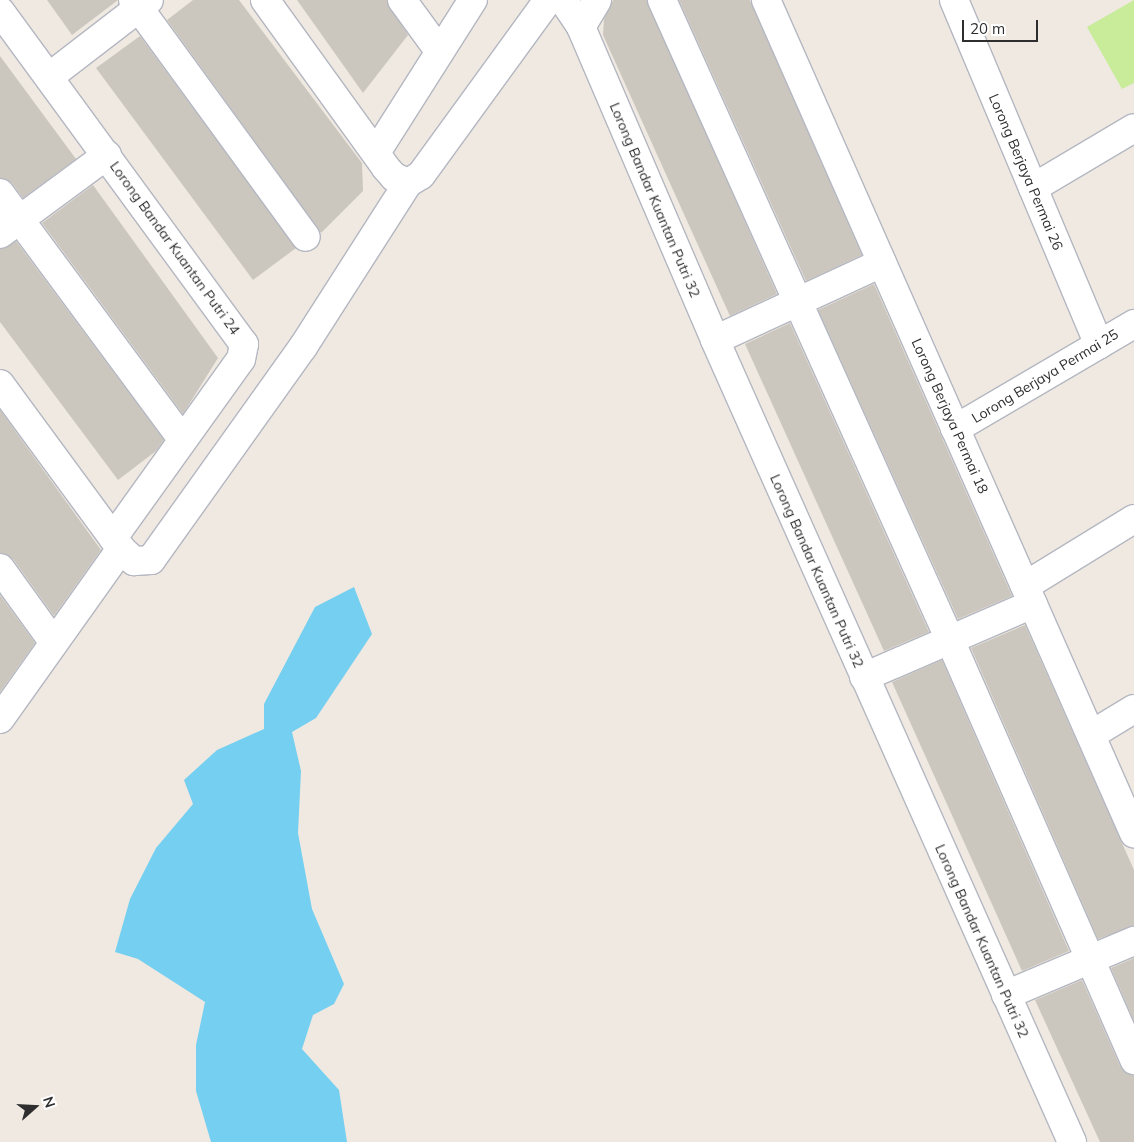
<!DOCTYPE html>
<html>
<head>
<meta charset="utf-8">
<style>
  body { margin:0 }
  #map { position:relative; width:1134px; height:1142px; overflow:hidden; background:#efe9e1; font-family:Mulish,sans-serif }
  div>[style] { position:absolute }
  .pitch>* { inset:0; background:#c9ec9a }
  .water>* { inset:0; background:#75cff0 }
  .building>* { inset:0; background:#cbc7bf }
  .roads { filter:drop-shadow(1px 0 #b4b7c1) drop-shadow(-1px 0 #b4b7c1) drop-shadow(0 1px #b4b7c1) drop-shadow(0 -1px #b4b7c1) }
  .minor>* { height:28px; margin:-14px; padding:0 14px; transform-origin:14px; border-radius:14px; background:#fff }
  span { translate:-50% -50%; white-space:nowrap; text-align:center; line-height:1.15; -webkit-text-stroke:4px #fff; paint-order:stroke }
  .street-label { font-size:14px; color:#2e2e2e }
  .north { position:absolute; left:10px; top:1082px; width:50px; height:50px; -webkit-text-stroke:4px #fff; paint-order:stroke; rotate:71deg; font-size:14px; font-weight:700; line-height:20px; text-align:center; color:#2e2e2e }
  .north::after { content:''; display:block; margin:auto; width:18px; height:22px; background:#2e2e2e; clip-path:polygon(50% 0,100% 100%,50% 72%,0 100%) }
  .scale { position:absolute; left:962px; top:20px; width:76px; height:22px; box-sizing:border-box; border:2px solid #2e2e2e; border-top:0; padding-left:6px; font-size:15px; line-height:18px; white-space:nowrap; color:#2e2e2e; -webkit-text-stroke:4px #fff; paint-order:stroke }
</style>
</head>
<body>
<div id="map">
  <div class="pitch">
    <div style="clip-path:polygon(1134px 0,1134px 83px,1122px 89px,1087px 27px)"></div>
  </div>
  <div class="water">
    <div style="clip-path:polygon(354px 587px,372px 634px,316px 718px,292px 732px,301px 771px,298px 833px,312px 909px,344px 984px,334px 1004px,313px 1015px,302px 1049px,339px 1090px,347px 1142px,211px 1142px,196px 1091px,196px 1045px,205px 1002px,138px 959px,115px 952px,130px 899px,156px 848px,193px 804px,184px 780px,217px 750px,264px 729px,264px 704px,315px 607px)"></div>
  </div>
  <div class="building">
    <div style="clip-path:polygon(47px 0,118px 0,72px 35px)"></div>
    <div style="clip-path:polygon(193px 0,239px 0,362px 163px,363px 191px,321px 233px,167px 20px)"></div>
    <div style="clip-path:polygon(297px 0,387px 0,408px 35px,363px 93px)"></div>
    <div style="clip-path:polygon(613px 0,647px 0,777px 294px,730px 316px,603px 35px,604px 19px)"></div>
    <div style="clip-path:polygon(679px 0,750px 0,862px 255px,806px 281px)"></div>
    <div style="clip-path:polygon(140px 36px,296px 248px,253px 280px,96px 68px)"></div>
    <div style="clip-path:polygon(0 56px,76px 159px,23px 198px,12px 183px,0 178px)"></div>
    <div style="clip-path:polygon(93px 185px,218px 358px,183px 414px,42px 223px)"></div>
    <div style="clip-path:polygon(16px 241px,164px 440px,156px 451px,118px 480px,0 322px,0 249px)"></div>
    <div style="clip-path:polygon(874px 284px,1012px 596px,958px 619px,818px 310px)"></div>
    <div style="clip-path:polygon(790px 323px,929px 632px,884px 651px,745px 344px)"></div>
    <div style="clip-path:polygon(0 410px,101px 550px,54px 616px,13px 559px,0 553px)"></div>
    <div style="clip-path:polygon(0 595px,35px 643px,0 692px)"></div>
    <div style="clip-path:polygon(1025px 625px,1134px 870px,1134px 926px,1098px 939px,971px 648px)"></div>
    <div style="clip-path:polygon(942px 660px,1069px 951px,1022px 971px,892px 682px)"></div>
    <div style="clip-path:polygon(1134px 958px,1134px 1021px,1111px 968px)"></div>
    <div style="clip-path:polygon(1082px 980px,1120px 1066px,1134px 1075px,1134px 1142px,1100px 1142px,1035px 1000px)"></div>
  </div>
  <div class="roads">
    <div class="minor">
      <div style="left:133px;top:0;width:293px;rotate:53.9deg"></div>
      <div style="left:265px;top:0;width:207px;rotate:54.2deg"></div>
      <div style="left:386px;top:168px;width:12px;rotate:48deg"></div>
      <div style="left:394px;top:177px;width:15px;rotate:23deg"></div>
      <div style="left:408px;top:183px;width:15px;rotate:-32deg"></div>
      <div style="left:421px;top:175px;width:216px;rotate:-54deg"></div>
      <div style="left:402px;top:0;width:64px;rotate:53.8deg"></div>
      <div style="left:563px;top:0;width:32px;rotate:56deg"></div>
      <div style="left:581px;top:27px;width:340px;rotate:66.8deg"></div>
      <div style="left:715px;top:340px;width:878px;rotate:66deg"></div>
      <div style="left:662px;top:0;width:702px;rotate:65.77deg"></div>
      <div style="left:950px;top:640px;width:459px;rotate:66.3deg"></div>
      <div style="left:766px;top:0;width:911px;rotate:66.17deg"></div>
      <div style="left:954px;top:0;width:374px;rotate:67.2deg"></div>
      <div style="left:0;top:11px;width:413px;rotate:53.8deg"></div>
      <div style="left:244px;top:344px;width:15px;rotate:101deg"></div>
      <div style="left:241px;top:359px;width:220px;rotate:125.6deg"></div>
      <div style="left:581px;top:27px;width:31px;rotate:-59deg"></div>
      <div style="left:49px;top:77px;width:126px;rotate:-37.6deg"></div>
      <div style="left:377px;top:151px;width:179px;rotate:-57.6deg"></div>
      <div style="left:1033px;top:188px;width:117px;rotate:-30.7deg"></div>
      <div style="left:0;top:193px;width:307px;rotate:53.5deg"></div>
      <div style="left:0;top:234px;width:133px;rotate:-36.4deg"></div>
      <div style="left:715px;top:340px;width:184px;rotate:-24.8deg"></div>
      <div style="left:0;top:384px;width:205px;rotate:53.7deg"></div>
      <div style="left:121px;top:549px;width:18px;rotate:43deg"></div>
      <div style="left:134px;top:561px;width:17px;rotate:-3deg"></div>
      <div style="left:151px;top:560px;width:262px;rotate:-54.5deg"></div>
      <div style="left:303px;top:347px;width:195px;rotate:-57.4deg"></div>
      <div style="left:955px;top:429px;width:208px;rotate:-30.4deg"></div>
      <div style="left:0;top:568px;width:92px;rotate:54.2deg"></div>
      <div style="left:1025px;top:586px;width:128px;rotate:-31.6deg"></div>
      <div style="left:864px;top:677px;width:184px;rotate:-23.4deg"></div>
      <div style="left:0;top:719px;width:209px;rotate:-54.6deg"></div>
      <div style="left:1091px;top:735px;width:50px;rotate:-31.2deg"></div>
      <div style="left:1006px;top:995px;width:139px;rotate:-22.9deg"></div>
    </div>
  </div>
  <div class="street-label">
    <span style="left:1026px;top:172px;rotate:67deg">Lorong Berjaya Permai 26</span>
    <span style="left:655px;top:200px;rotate:67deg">Lorong Bandar Kuantan Putri 32</span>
    <span style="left:175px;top:248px;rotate:54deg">Lorong Bandar Kuantan Putri 24</span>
    <span style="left:1045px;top:376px;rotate:-31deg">Lorong Berjaya Permai 25</span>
    <span style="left:950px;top:416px;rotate:66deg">Lorong Berjaya Permai 18</span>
    <span style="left:817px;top:571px;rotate:66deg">Lorong Bandar Kuantan Putri 32</span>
    <span style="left:982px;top:941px;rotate:66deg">Lorong Bandar Kuantan Putri 32</span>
  </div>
  <div class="north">N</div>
  <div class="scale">20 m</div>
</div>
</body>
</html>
